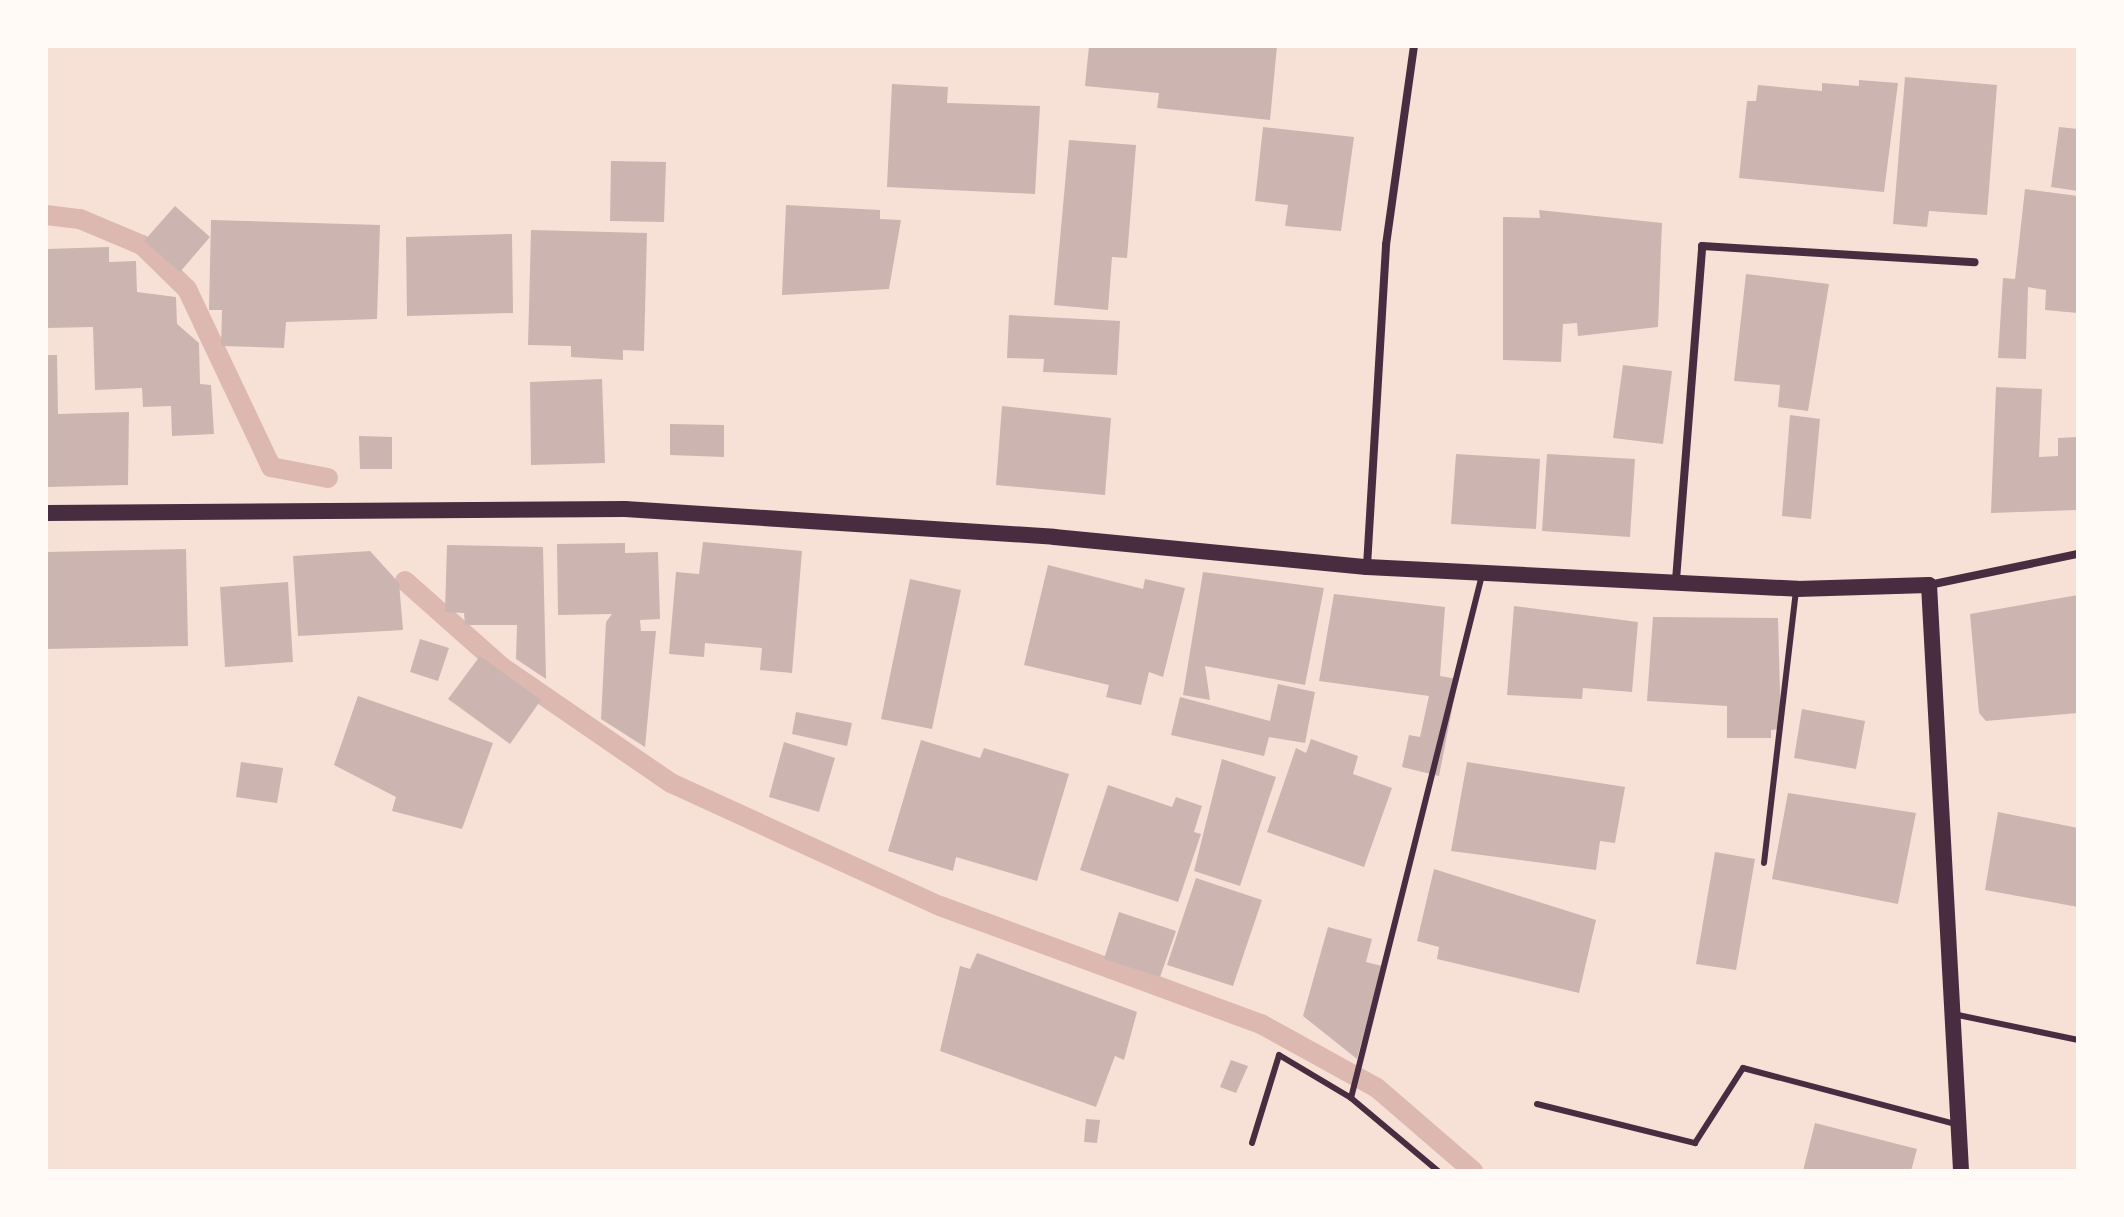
<!DOCTYPE html>
<html>
<head>
<meta charset="utf-8">
<style>
  body { margin:0 }
  #map { position:relative; width:2124px; height:1217px; overflow:hidden; background:#f7e1d7; font-family:"PT Serif",serif }
  div>[style] { position:absolute }
  .stream>* { height:20px; margin:-10px; padding:0 10px; transform-origin:10px; border-radius:10px; background:#dcb8b0 }
  .building>* { inset:0; background:#ccb4b1 }
  .service>* { height:6px; margin:-3px; padding:0 3px; transform-origin:3px; border-radius:3px; background:#4a2c40 }
  .minor>* { height:8px; margin:-4px; padding:0 4px; transform-origin:4px; border-radius:4px; background:#4a2c40 }
  .secondary>* { height:16px; margin:-8px; padding:0 8px; transform-origin:8px; border-radius:8px; background:#4a2c40 }
  span { translate:-50% -50%; white-space:nowrap; text-align:center; line-height:1.15; -webkit-text-stroke:8px #fffaf5; paint-order:stroke }
  .frame { position:absolute; inset:0; border:48px solid #fffaf5; pointer-events:none }
</style>
</head>
<body>
<div id="map">
  <div class="stream">
    <div style="left:46px;top:215px;width:34px;rotate:7deg"></div>
    <div style="left:80px;top:219px;width:67px;rotate:22.8deg"></div>
    <div style="left:142px;top:245px;width:63px;rotate:44.4deg"></div>
    <div style="left:187px;top:289px;width:197px;rotate:64.7deg"></div>
    <div style="left:271px;top:467px;width:58px;rotate:10.9deg"></div>
    <div style="left:405px;top:581px;width:130px;rotate:41.6deg"></div>
    <div style="left:502px;top:667px;width:205px;rotate:34.5deg"></div>
    <div style="left:671px;top:783px;width:296px;rotate:24.6deg"></div>
    <div style="left:940px;top:906px;width:342px;rotate:20.2deg"></div>
    <div style="left:1261px;top:1024px;width:132px;rotate:28.9deg"></div>
    <div style="left:1377px;top:1088px;width:127px;rotate:40.8deg"></div>
  </div>
  <div class="building">
    <div style="clip-path:polygon(1089px 46px,1277px 46px,1270px 120px,1157px 108px,1159px 93px,1085px 86px)"></div>
    <div style="clip-path:polygon(1905px 77px,1997px 85px,1987px 215px,1929px 211px,1927px 227px,1893px 224px)"></div>
    <div style="clip-path:polygon(1859px 80px,1898px 83px,1884px 192px,1739px 178px,1747px 101px,1756px 101px,1758px 85px,1822px 91px,1822px 83px,1859px 86px)"></div>
    <div style="clip-path:polygon(892px 84px,948px 87px,947px 103px,1040px 106px,1035px 194px,887px 187px)"></div>
    <div style="clip-path:polygon(1263px 127px,1354px 137px,1341px 231px,1285px 226px,1288px 205px,1255px 201px)"></div>
    <div style="clip-path:polygon(2059px 127px,2078px 129px,2078px 191px,2051px 187px)"></div>
    <div style="clip-path:polygon(1069px 140px,1136px 145px,1127px 258px,1112px 257px,1108px 310px,1054px 305px)"></div>
    <div style="clip-path:polygon(611px 161px,666px 162px,664px 222px,610px 221px)"></div>
    <div style="clip-path:polygon(2025px 189px,2078px 196px,2078px 313px,2045px 310px,2046px 290px,2028px 287px,2026px 359px,1998px 358px,2003px 278px,2015px 279px)"></div>
    <div style="clip-path:polygon(786px 205px,880px 210px,880px 219px,901px 220px,889px 289px,782px 295px)"></div>
    <div style="clip-path:polygon(175px 206px,210px 237px,180px 272px,144px 241px)"></div>
    <div style="clip-path:polygon(1539px 210px,1662px 223px,1658px 327px,1578px 336px,1577px 323px,1563px 324px,1561px 362px,1503px 360px,1503px 217px,1540px 218px)"></div>
    <div style="clip-path:polygon(211px 220px,380px 225px,377px 319px,286px 322px,284px 348px,221px 346px,222px 310px,209px 310px)"></div>
    <div style="clip-path:polygon(531px 230px,647px 233px,644px 351px,623px 350px,623px 360px,571px 357px,571px 346px,528px 345px)"></div>
    <div style="clip-path:polygon(512px 234px,513px 313px,407px 316px,406px 237px)"></div>
    <div style="clip-path:polygon(109px 247px,109px 262px,136px 261px,137px 292px,176px 297px,177px 324px,199px 343px,200px 384px,211px 385px,214px 434px,172px 436px,171px 406px,143px 407px,142px 388px,95px 390px,93px 327px,46px 328px,46px 249px)"></div>
    <div style="clip-path:polygon(1746px 274px,1829px 284px,1808px 411px,1778px 407px,1780px 385px,1734px 381px)"></div>
    <div style="clip-path:polygon(1009px 315px,1120px 321px,1117px 375px,1043px 372px,1044px 359px,1007px 358px)"></div>
    <div style="clip-path:polygon(46px 355px,57px 355px,58px 414px,129px 412px,128px 485px,46px 487px)"></div>
    <div style="clip-path:polygon(1623px 365px,1672px 371px,1663px 444px,1613px 438px)"></div>
    <div style="clip-path:polygon(602px 379px,605px 463px,531px 465px,530px 382px)"></div>
    <div style="clip-path:polygon(1996px 387px,2042px 389px,2039px 457px,2058px 456px,2058px 438px,2078px 437px,2078px 510px,1991px 513px)"></div>
    <div style="clip-path:polygon(1002px 406px,1111px 418px,1105px 495px,996px 485px)"></div>
    <div style="clip-path:polygon(1790px 415px,1820px 419px,1811px 519px,1782px 516px)"></div>
    <div style="clip-path:polygon(670px 424px,724px 425px,724px 457px,670px 455px)"></div>
    <div style="clip-path:polygon(359px 436px,392px 437px,392px 469px,360px 469px)"></div>
    <div style="clip-path:polygon(1456px 454px,1540px 459px,1536px 529px,1451px 524px)"></div>
    <div style="clip-path:polygon(1547px 454px,1635px 459px,1630px 537px,1542px 531px)"></div>
    <div style="clip-path:polygon(703px 542px,802px 551px,792px 673px,760px 670px,762px 648px,705px 643px,704px 657px,669px 654px,676px 572px,699px 574px)"></div>
    <div style="clip-path:polygon(625px 543px,625px 553px,658px 552px,660px 619px,640px 620px,641px 631px,656px 631px,645px 747px,601px 719px,606px 622px,612px 614px,558px 615px,557px 544px)"></div>
    <div style="clip-path:polygon(447px 545px,543px 547px,546px 679px,516px 659px,517px 625px,465px 625px,464px 613px,445px 612px)"></div>
    <div style="clip-path:polygon(186px 549px,188px 646px,46px 649px,46px 552px)"></div>
    <div style="clip-path:polygon(370px 551px,399px 583px,403px 630px,298px 636px,293px 556px)"></div>
    <div style="clip-path:polygon(1048px 565px,1143px 589px,1145px 579px,1185px 588px,1163px 677px,1149px 672px,1141px 705px,1106px 697px,1109px 685px,1024px 665px)"></div>
    <div style="clip-path:polygon(1203px 572px,1324px 588px,1305px 685px,1205px 666px,1210px 700px,1183px 695px)"></div>
    <div style="clip-path:polygon(910px 579px,961px 590px,932px 729px,881px 719px)"></div>
    <div style="clip-path:polygon(288px 582px,293px 662px,225px 667px,220px 587px)"></div>
    <div style="clip-path:polygon(1334px 594px,1445px 607px,1440px 676px,1458px 679px,1439px 776px,1402px 767px,1409px 735px,1420px 737px,1429px 696px,1319px 681px)"></div>
    <div style="clip-path:polygon(2078px 595px,2078px 713px,1986px 721px,1979px 713px,1970px 614px)"></div>
    <div style="clip-path:polygon(1514px 606px,1638px 622px,1632px 692px,1583px 688px,1582px 699px,1507px 695px)"></div>
    <div style="clip-path:polygon(1653px 617px,1778px 618px,1781px 729px,1771px 730px,1771px 738px,1727px 738px,1727px 706px,1647px 701px)"></div>
    <div style="clip-path:polygon(420px 639px,449px 648px,438px 681px,410px 672px)"></div>
    <div style="clip-path:polygon(480px 656px,541px 700px,510px 744px,448px 699px)"></div>
    <div style="clip-path:polygon(1278px 684px,1315px 692px,1305px 743px,1269px 737px,1264px 756px,1171px 735px,1180px 697px,1270px 721px)"></div>
    <div style="clip-path:polygon(358px 696px,493px 743px,462px 829px,392px 811px,396px 797px,334px 765px)"></div>
    <div style="clip-path:polygon(1802px 709px,1865px 721px,1856px 769px,1794px 758px)"></div>
    <div style="clip-path:polygon(796px 712px,852px 723px,847px 746px,792px 734px)"></div>
    <div style="clip-path:polygon(1311px 739px,1358px 756px,1353px 774px,1392px 788px,1364px 867px,1267px 832px,1296px 748px,1306px 753px)"></div>
    <div style="clip-path:polygon(921px 740px,980px 758px,984px 748px,1069px 774px,1037px 881px,956px 857px,953px 871px,888px 851px)"></div>
    <div style="clip-path:polygon(784px 742px,835px 758px,819px 812px,769px 797px)"></div>
    <div style="clip-path:polygon(1222px 759px,1276px 777px,1240px 886px,1194px 871px)"></div>
    <div style="clip-path:polygon(241px 762px,283px 768px,277px 803px,236px 797px)"></div>
    <div style="clip-path:polygon(1467px 762px,1625px 787px,1615px 843px,1600px 841px,1596px 870px,1451px 851px)"></div>
    <div style="clip-path:polygon(1108px 785px,1172px 807px,1176px 797px,1202px 806px,1194px 832px,1201px 834px,1178px 902px,1080px 870px)"></div>
    <div style="clip-path:polygon(1788px 793px,1916px 813px,1898px 904px,1772px 879px)"></div>
    <div style="clip-path:polygon(1998px 812px,2078px 828px,2078px 907px,1985px 890px)"></div>
    <div style="clip-path:polygon(1715px 852px,1755px 859px,1736px 970px,1696px 964px)"></div>
    <div style="clip-path:polygon(1434px 869px,1596px 920px,1579px 993px,1437px 959px,1439px 947px,1417px 941px)"></div>
    <div style="clip-path:polygon(1196px 878px,1262px 900px,1233px 986px,1167px 965px)"></div>
    <div style="clip-path:polygon(1119px 912px,1176px 931px,1160px 977px,1104px 959px)"></div>
    <div style="clip-path:polygon(1328px 927px,1372px 939px,1366px 962px,1382px 966px,1357px 1059px,1303px 1016px)"></div>
    <div style="clip-path:polygon(977px 953px,1137px 1012px,1124px 1060px,1115px 1056px,1096px 1107px,940px 1051px,960px 966px,970px 969px)"></div>
    <div style="clip-path:polygon(1231px 1060px,1248px 1066px,1236px 1093px,1220px 1087px)"></div>
    <div style="clip-path:polygon(1086px 1119px,1100px 1120px,1097px 1143px,1084px 1142px)"></div>
    <div style="clip-path:polygon(1815px 1123px,1917px 1149px,1911px 1171px,1803px 1171px)"></div>
  </div>
  <div class="service">
    <div style="left:1764px;top:863px;width:273px;rotate:-83.3deg"></div>
    <div style="left:1953px;top:1014px;width:128px;rotate:11.7deg"></div>
    <div style="left:1351px;top:1098px;width:539px;rotate:-75.94deg"></div>
    <div style="left:1537px;top:1104px;width:163px;rotate:13.9deg"></div>
    <div style="left:1695px;top:1143px;width:89px;rotate:-57.4deg"></div>
    <div style="left:1743px;top:1068px;width:219px;rotate:14.8deg"></div>
    <div style="left:1252px;top:1143px;width:92px;rotate:-72.9deg"></div>
    <div style="left:1279px;top:1055px;width:84px;rotate:30.8deg"></div>
    <div style="left:1351px;top:1098px;width:114px;rotate:40deg"></div>
  </div>
  <div class="minor">
    <div style="left:1367px;top:566px;width:322px;rotate:-86.6deg"></div>
    <div style="left:1386px;top:245px;width:201px;rotate:-82deg"></div>
    <div style="left:1676px;top:580px;width:335px;rotate:-85.5deg"></div>
    <div style="left:1702px;top:246px;width:273px;rotate:3.4deg"></div>
    <div style="left:1929px;top:585px;width:152px;rotate:-11.8deg"></div>
  </div>
  <div class="secondary">
    <div style="left:46px;top:513px;width:579px;rotate:-0.4deg"></div>
    <div style="left:625px;top:509px;width:430px;rotate:3.7deg"></div>
    <div style="left:1054px;top:537px;width:314px;rotate:5.5deg"></div>
    <div style="left:1367px;top:567px;width:431px;rotate:2.9deg"></div>
    <div style="left:1797px;top:589px;width:132px;rotate:-1.7deg"></div>
    <div style="left:1929px;top:585px;width:587px;rotate:86.87deg"></div>
  </div>
  <div class="frame"></div>
</div>
</body>
</html>
